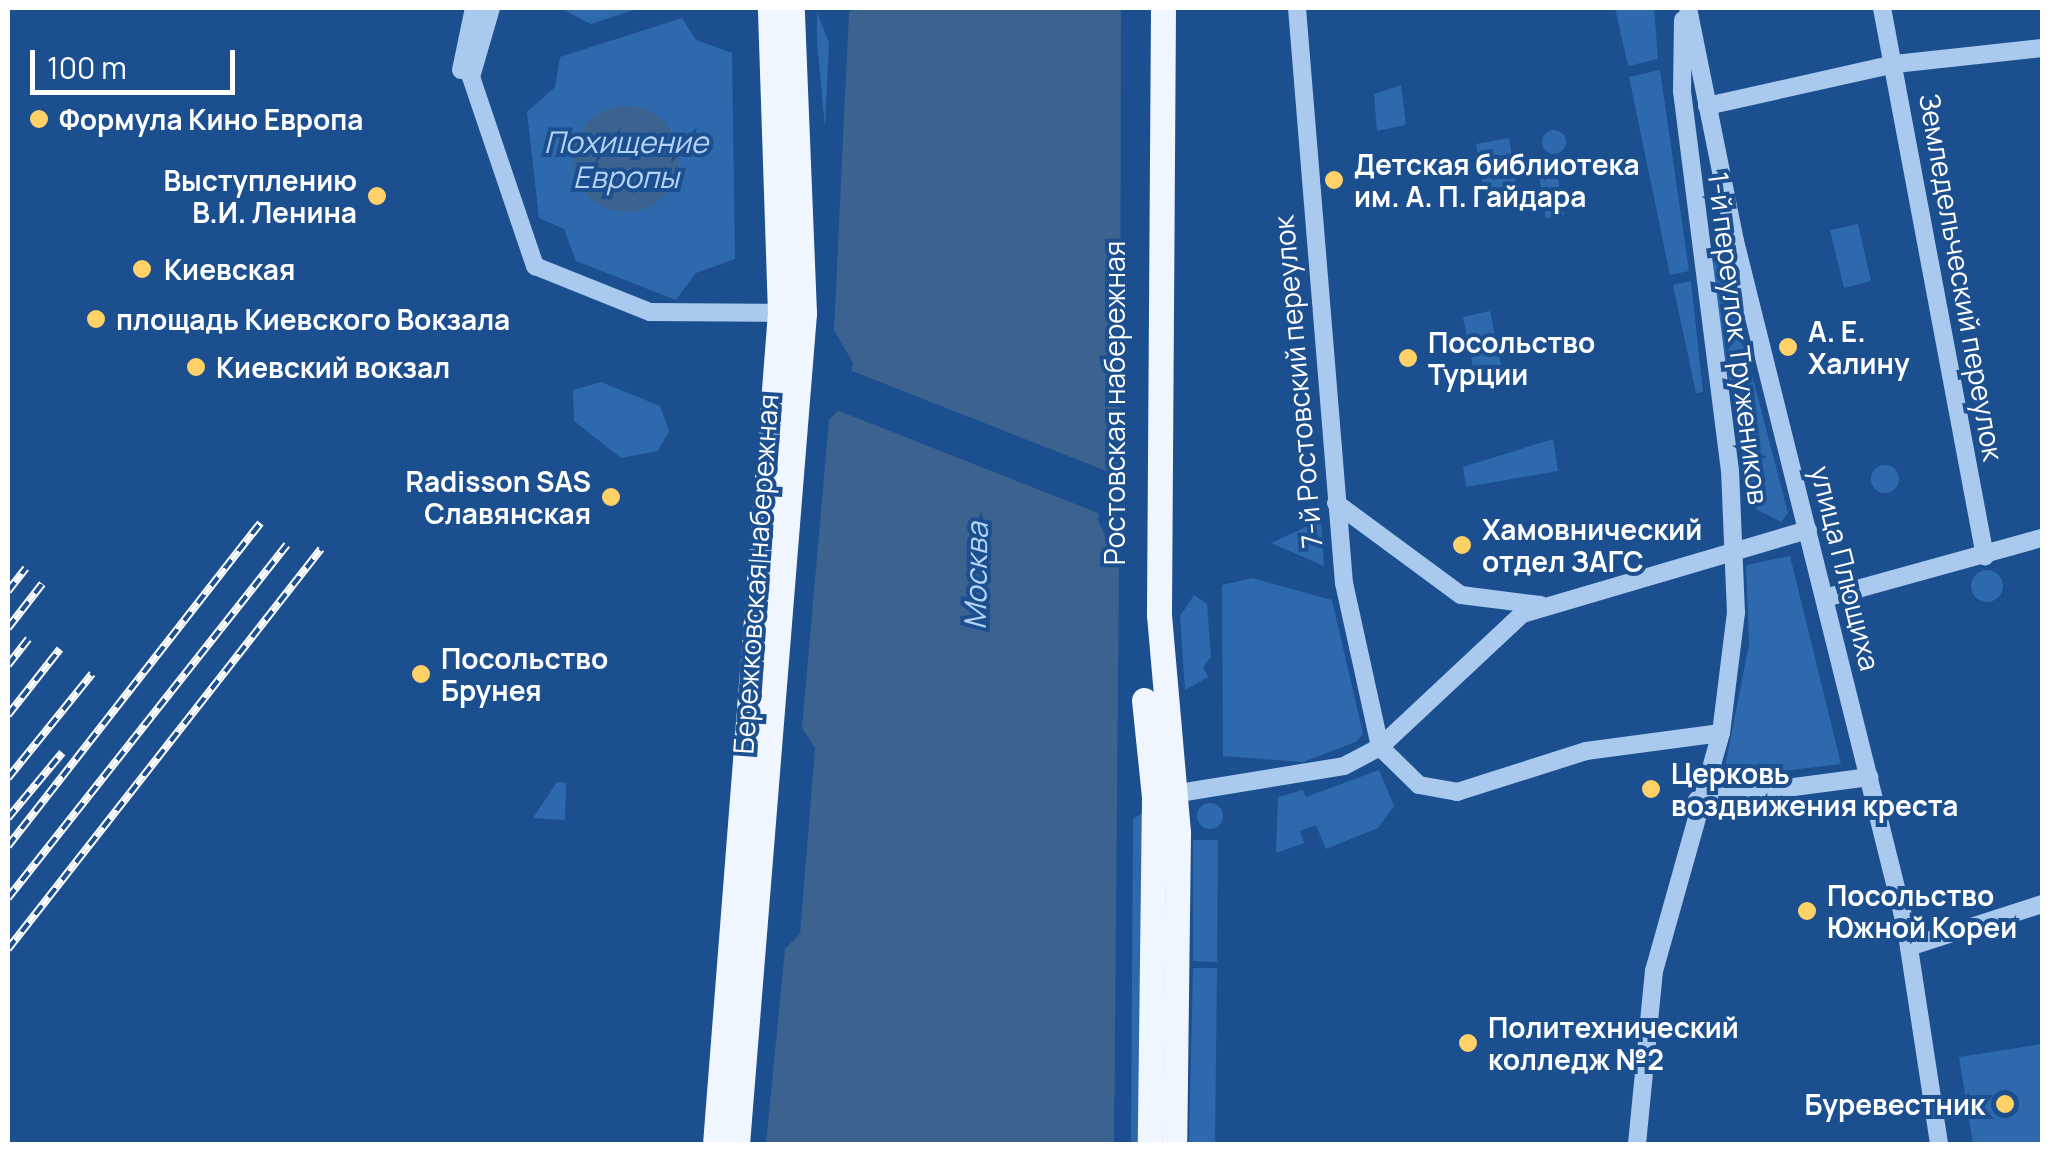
<!DOCTYPE html>
<html>
<head>
<meta charset="utf-8">
<style>
  body { margin:0 }
  #map { position:relative; width:2050px; height:1152px; overflow:hidden; background:#1b4f8f; font-family:Manrope,sans-serif }
  div>[style] { position:absolute }
  .green>* { inset:0; background:#2e69ad }
  .round { border-radius:50% }
  .water>* { inset:0; background:#3c6290 }
  .pier>* { inset:0; background:#1b4f8f }
  .minor>* { height:18px; margin:-9px; padding:0 9px; transform-origin:9px; border-radius:9px; background:#a9c9ee }
  .major>* { height:25px; margin:-12.5px; padding:0 12.5px; transform-origin:12.5px; border-radius:12.5px; background:#f0f6ff }
  .rail>* { height:8px; margin-top:-4px; transform-origin:0; background:repeating-linear-gradient(90deg,#1b4f8f 0 11px,#fff 0 22px); box-sizing:border-box; border-block:2px solid #fff }
  .dots>* { width:28px; height:28px; translate:-50% -50%; box-sizing:border-box; border:5px solid #1b4f8f; border-radius:50% }
  span { translate:-50% -50%; white-space:nowrap; text-align:center; line-height:1.15; -webkit-text-stroke:8px #1b4f8f; paint-order:stroke }
  .poi-label { font-size:28px; color:#fff; font-weight:700 }
  .left { translate:0 -50%; text-align:left }
  .right { translate:-100% -50%; text-align:right }
  .street-label { font-size:28px; color:#fff }
  .water-label { font-size:30px; color:#b5d3f5; font-style:italic }
  .frame { position:absolute; inset:0; border:10px solid #fff; pointer-events:none }
  .scale { position:absolute; left:30px; top:50px; width:205px; height:45px; box-sizing:border-box; border:5px solid #fff; border-top:0; padding-left:12px; font-size:30px; line-height:35px; white-space:nowrap; color:#fff; -webkit-text-stroke:8px #1b4f8f; paint-order:stroke }
</style>
</head>
<body>
<div id="map">
  <div class="green">
    <div style="clip-path:polygon(560px 8px,639px 8px,591px 24px)"></div>
    <div style="clip-path:polygon(1615px 8px,1654px 8px,1658px 59px,1628px 66px)"></div>
    <div style="clip-path:polygon(817px 12px,829px 43px,825px 128px,817px 42px)"></div>
    <div style="clip-path:polygon(682px 18px,696px 40px,732px 53px,735px 259px,696px 273px,676px 300px,576px 261px,564px 229px,539px 218px,527px 112px,555px 87px,560px 57px)"></div>
    <div style="clip-path:polygon(1660px 70px,1689px 271px,1670px 275px,1629px 77px)"></div>
    <div style="clip-path:polygon(1401px 85px,1406px 125px,1377px 131px,1374px 94px)"></div>
    <div class="round" style="left:1542px;top:130px;width:24px;height:24px"></div>
    <div style="clip-path:polygon(1509px 138px,1518px 195px,1485px 200px,1476px 144px)"></div>
    <div style="clip-path:polygon(1557px 172px,1564px 215px,1546px 218px,1539px 175px)"></div>
    <div style="clip-path:polygon(1858px 224px,1871px 281px,1844px 288px,1830px 230px)"></div>
    <div style="clip-path:polygon(1722px 259px,1788px 513px,1781px 522px,1756px 509px,1737px 429px,1710px 263px)"></div>
    <div style="clip-path:polygon(1691px 281px,1703px 392px,1696px 393px,1673px 285px)"></div>
    <div style="clip-path:polygon(1490px 311px,1502px 370px,1475px 376px,1463px 317px)"></div>
    <div style="clip-path:polygon(601px 382px,660px 406px,669px 431px,658px 451px,621px 458px,574px 421px,573px 390px)"></div>
    <div style="clip-path:polygon(1553px 439px,1558px 471px,1466px 487px,1463px 467px)"></div>
    <div class="round" style="left:1871px;top:465px;width:28px;height:28px"></div>
    <div style="clip-path:polygon(1321px 520px,1324px 566px,1271px 543px)"></div>
    <div style="clip-path:polygon(1790px 556px,1841px 764px,1731px 777px,1725px 767px,1749px 644px,1746px 565px)"></div>
    <div class="round" style="left:1971px;top:570px;width:32px;height:32px"></div>
    <div style="clip-path:polygon(1252px 578px,1332px 600px,1363px 734px,1356px 742px,1303px 762px,1223px 756px,1222px 585px)"></div>
    <div style="clip-path:polygon(1194px 595px,1207px 604px,1211px 657px,1203px 667px,1208px 677px,1185px 690px,1180px 616px)"></div>
    <div style="clip-path:polygon(1379px 770px,1394px 806px,1378px 828px,1326px 849px,1316px 825px,1300px 831px,1304px 843px,1276px 853px,1278px 797px,1303px 790px,1306px 797px)"></div>
    <div style="clip-path:polygon(557px 782px,566px 783px,565px 820px,533px 818px)"></div>
    <div class="round" style="left:1197px;top:803px;width:26px;height:26px"></div>
    <div style="clip-path:polygon(1142px 813px,1141px 1144px,1131px 1144px,1133px 819px)"></div>
    <div style="clip-path:polygon(1193px 840px,1218px 840px,1217px 962px,1193px 961px)"></div>
    <div style="clip-path:polygon(1193px 968px,1217px 968px,1215px 1144px,1189px 1144px)"></div>
    <div style="clip-path:polygon(2042px 1044px,2042px 1144px,1973px 1144px,1959px 1057px)"></div>
  </div>
  <div class="water">
    <div style="clip-path:polygon(858px 8px,1121px 8px,1120px 470px,1102px 492px,1098px 520px,1119px 568px,1114px 1144px,766px 1144px,785px 949px,800px 934px,815px 748px,802px 728px,829px 420px,845px 403px,853px 363px,834px 330px,849px 12px)"></div>
    <div class="round" style="left:573px;top:106px;width:106px;height:106px"></div>
  </div>
  <div class="pier">
    <div style="clip-path:polygon(847px 369px,1119px 476px,1103px 515px,834px 409px)"></div>
  </div>
  <div class="minor">
    <div style="left:491px;top:8px;width:72px;rotate:106.2deg"></div>
    <div style="left:471px;top:77px;width:200px;rotate:71.3deg"></div>
    <div style="left:535px;top:266px;width:124px;rotate:21.8deg"></div>
    <div style="left:650px;top:312px;width:137px;rotate:0.4deg"></div>
    <div style="left:1297px;top:8px;width:577px;rotate:85.33deg"></div>
    <div style="left:1344px;top:583px;width:168px;rotate:77.6deg"></div>
    <div style="left:1380px;top:747px;width:54px;rotate:44.3deg"></div>
    <div style="left:1419px;top:785px;width:39px;rotate:10deg"></div>
    <div style="left:1457px;top:792px;width:135px;rotate:-17.6deg"></div>
    <div style="left:1586px;top:751px;width:136px;rotate:-7.6deg"></div>
    <div style="left:1688px;top:8px;width:238px;rotate:78.6deg"></div>
    <div style="left:1735px;top:241px;width:708px;rotate:76.02deg"></div>
    <div style="left:1906px;top:928px;width:219px;rotate:81.3deg"></div>
    <div style="left:1882px;top:8px;width:558px;rotate:79.36deg"></div>
    <div style="left:461px;top:70px;width:63px;rotate:-78.2deg"></div>
    <div style="left:1707px;top:106px;width:193px;rotate:-12.6deg"></div>
    <div style="left:1895px;top:64px;width:148px;rotate:-6.2deg"></div>
    <div style="left:1336px;top:503px;width:155px;rotate:36.4deg"></div>
    <div style="left:1461px;top:595px;width:80px;rotate:7.2deg"></div>
    <div style="left:1825px;top:598px;width:225px;rotate:-15.5deg"></div>
    <div style="left:1167px;top:795px;width:179px;rotate:-9.3deg"></div>
    <div style="left:1344px;top:766px;width:41px;rotate:-27.8deg"></div>
    <div style="left:1380px;top:747px;width:195px;rotate:-43.1deg"></div>
    <div style="left:1522px;top:614px;width:298px;rotate:-16.4deg"></div>
    <div style="left:1697px;top:800px;width:174px;rotate:-7.6deg"></div>
    <div style="left:1909px;top:947px;width:140px;rotate:-17.9deg"></div>
    <div style="left:1637px;top:1144px;width:174px;rotate:-84.4deg"></div>
    <div style="left:1654px;top:971px;width:247px;rotate:-74.3deg"></div>
    <div style="left:1721px;top:733px;width:121px;rotate:-82.9deg"></div>
    <div style="left:1736px;top:613px;width:142px;rotate:-92.4deg"></div>
    <div style="left:1730px;top:471px;width:383px;rotate:-97.2deg"></div>
    <div style="left:1682px;top:91px;width:71px;rotate:-89.2deg"></div>
  </div>
  <div class="major">
    <div style="left:1163px;top:8px;width:607px;rotate:90.38deg"></div>
    <div style="left:1159px;top:615px;width:219px;rotate:85deg"></div>
    <div style="left:1178px;top:833px;width:311px;rotate:90.7deg"></div>
    <div style="left:1144px;top:700px;width:98px;rotate:84.1deg"></div>
    <div style="left:1154px;top:797px;width:347px;rotate:90.7deg"></div>
    <div style="left:715px;top:1144px;width:834px;rotate:-85.53deg"></div>
    <div style="left:780px;top:313px;width:305px;rotate:-91.9deg"></div>
    <div style="left:737px;top:1144px;width:834px;rotate:-85.39deg"></div>
    <div style="left:804px;top:313px;width:305px;rotate:-92.3deg"></div>
  </div>
  <div class="rail">
    <div style="left:8px;top:591px;width:29px;rotate:-52deg"></div>
    <div style="left:8px;top:628px;width:56px;rotate:-52.3deg"></div>
    <div style="left:8px;top:665px;width:33px;rotate:-52deg"></div>
    <div style="left:8px;top:715px;width:84px;rotate:-51.8deg"></div>
    <div style="left:8px;top:778px;width:134px;rotate:-51.1deg"></div>
    <div style="left:8px;top:818px;width:85px;rotate:-50.3deg"></div>
    <div style="left:8px;top:846px;width:410px;rotate:-52deg"></div>
    <div style="left:8px;top:898px;width:450px;rotate:-51.7deg"></div>
    <div style="left:8px;top:949px;width:508px;rotate:-51.96deg"></div>
  </div>
  <div class="dots">
    <div style="left:39px;top:119px;background:#ffd166"></div>
    <div style="left:1334px;top:180px;background:#ffd166"></div>
    <div style="left:377px;top:196px;background:#ffd166"></div>
    <div style="left:142px;top:269px;background:#ffd166"></div>
    <div style="left:96px;top:319px;background:#ffd166"></div>
    <div style="left:1788px;top:347px;background:#ffd166"></div>
    <div style="left:1408px;top:358px;background:#ffd166"></div>
    <div style="left:196px;top:367px;background:#ffd166"></div>
    <div style="left:611px;top:497px;background:#ffd166"></div>
    <div style="left:1462px;top:545px;background:#ffd166"></div>
    <div style="left:421px;top:674px;background:#ffd166"></div>
    <div style="left:1651px;top:789px;background:#ffd166"></div>
    <div style="left:1807px;top:911px;background:#ffd166"></div>
    <div style="left:1468px;top:1043px;background:#ffd166"></div>
    <div style="left:2005px;top:1104px;background:#ffd166"></div>
  </div>
  <div class="poi-label">
    <span class="left" style="left:59px;top:119px">Формула Кино Европа</span>
    <span class="left" style="left:1354px;top:180px">Детская библиотека<br>им. А. П. Гайдара</span>
    <span class="right" style="left:357px;top:196px">Выступлению<br>В.И. Ленина</span>
    <span class="left" style="left:164px;top:269px">Киевская</span>
    <span class="left" style="left:116px;top:319px">площадь Киевского Вокзала</span>
    <span class="left" style="left:1808px;top:347px">А. Е.<br>Халину</span>
    <span class="left" style="left:1428px;top:358px">Посольство<br>Турции</span>
    <span class="left" style="left:216px;top:367px">Киевский вокзал</span>
    <span class="right" style="left:591px;top:497px">Radisson SAS<br>Славянская</span>
    <span class="left" style="left:1482px;top:545px">Хамовнический<br>отдел ЗАГС</span>
    <span class="left" style="left:441px;top:674px">Посольство<br>Брунея</span>
    <span class="left" style="left:1671px;top:789px">Церковь<br>воздвижения креста</span>
    <span class="left" style="left:1827px;top:911px">Посольство<br>Южной Кореи</span>
    <span class="left" style="left:1488px;top:1043px">Политехнический<br>колледж №2</span>
    <span class="right" style="left:1985px;top:1104px">Буревестник</span>
  </div>
  <div class="street-label">
    <span style="left:1962px;top:277px;rotate:80deg">Земледельческий переулок</span>
    <span style="left:1739px;top:338px;rotate:83deg">1-й переулок Тружеников</span>
    <span style="left:1297px;top:382px;rotate:-95deg">7-й Ростовский переулок</span>
    <span style="left:1114px;top:403px;rotate:-90deg">Ростовская набережная</span>
    <span style="left:1846px;top:568px;rotate:76deg">улица Плющиха</span>
    <span style="left:755px;top:574px;rotate:-86deg">Бережковская набережная</span>
  </div>
  <div class="water-label">
    <span style="left:626px;top:159px">Похищение<br>Европы</span>
    <span style="left:976px;top:576px;rotate:-89deg">Москва</span>
  </div>
  <div class="frame"></div>
  <div class="scale">100 m</div>
</div>
</body>
</html>
